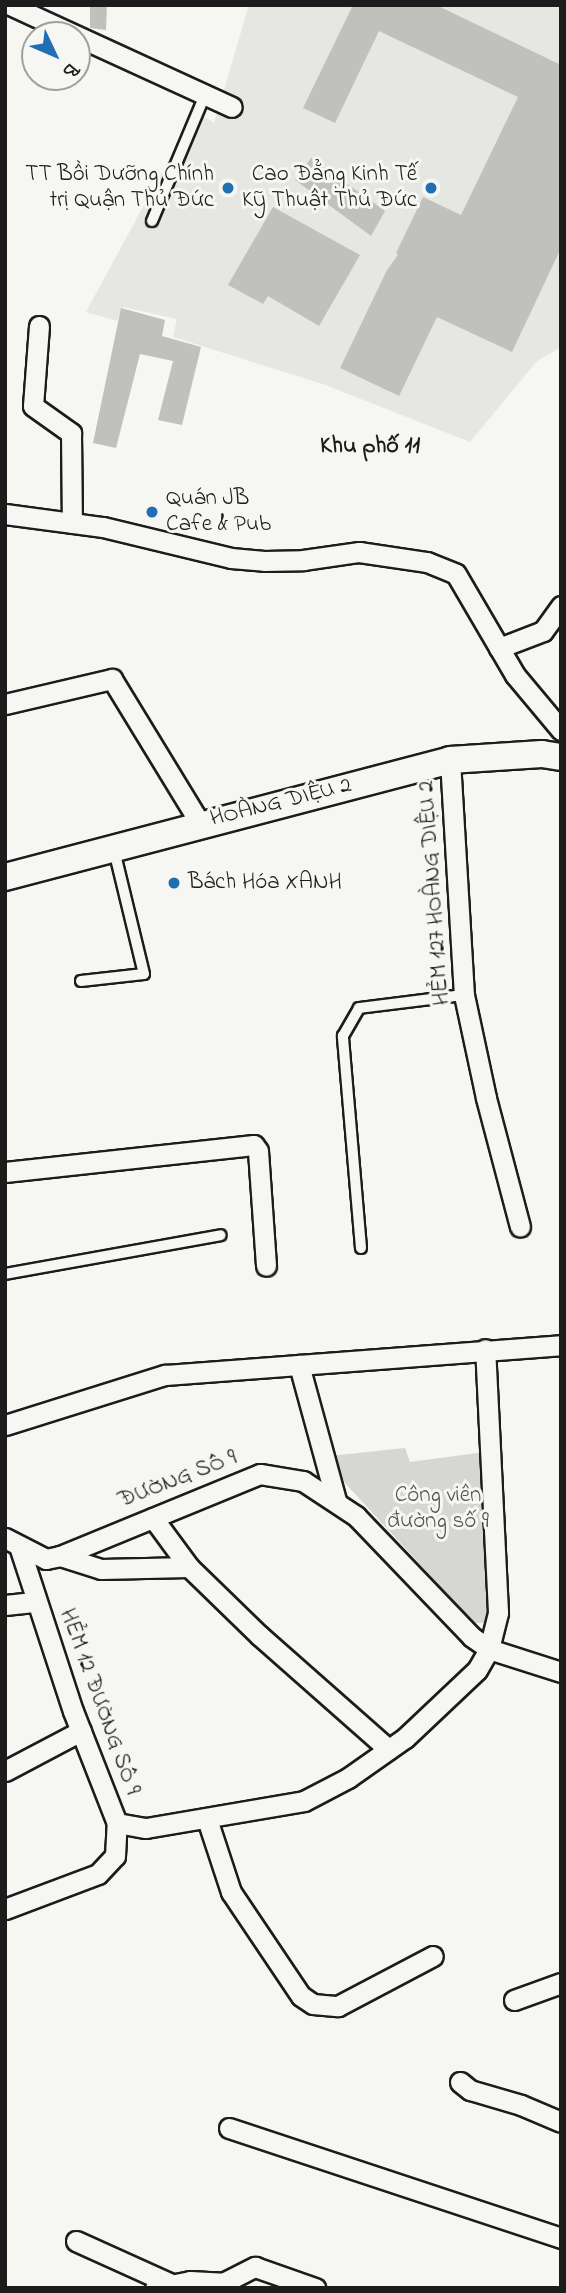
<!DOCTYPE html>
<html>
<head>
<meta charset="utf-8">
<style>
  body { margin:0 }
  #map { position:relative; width:566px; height:2293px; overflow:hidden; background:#f6f6f2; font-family:"Indie Flower",sans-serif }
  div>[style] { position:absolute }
  .built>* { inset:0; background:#e6e6e2 }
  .green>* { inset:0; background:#d6d6d2 }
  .building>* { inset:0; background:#c0c0bd }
  .roads { filter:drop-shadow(2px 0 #1c1c1c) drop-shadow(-2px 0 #1c1c1c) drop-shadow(0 2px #1c1c1c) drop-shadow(0 -2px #1c1c1c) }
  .lane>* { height:10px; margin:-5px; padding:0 5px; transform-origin:5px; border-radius:5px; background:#f6f6f2 }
  .street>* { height:19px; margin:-9.5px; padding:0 9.5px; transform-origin:9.5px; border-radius:9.5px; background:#f6f6f2 }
  .secondary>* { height:26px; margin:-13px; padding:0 13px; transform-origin:13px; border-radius:13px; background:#f6f6f2 }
  .dots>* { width:19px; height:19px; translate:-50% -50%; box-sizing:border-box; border:4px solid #f6f6f2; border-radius:50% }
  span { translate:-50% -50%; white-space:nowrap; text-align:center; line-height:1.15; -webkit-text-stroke:6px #f6f6f2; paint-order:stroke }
  .poi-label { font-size:23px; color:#1c1c1c }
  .right { translate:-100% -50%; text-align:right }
  .left { translate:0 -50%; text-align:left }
  .street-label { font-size:23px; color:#1c1c1c }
  .park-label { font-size:23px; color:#545453 }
  .neighbourhood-label { font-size:24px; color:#1c1c1c; font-weight:700 }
  .frame { position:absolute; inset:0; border:7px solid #1c1c1c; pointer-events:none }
  .north { position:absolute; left:21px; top:21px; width:70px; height:70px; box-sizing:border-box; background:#f6f6f2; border:2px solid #9f9f9c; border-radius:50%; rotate:134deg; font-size:19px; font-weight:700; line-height:28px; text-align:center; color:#1c1c1c }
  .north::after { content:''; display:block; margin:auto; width:24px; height:32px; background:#1f6fb2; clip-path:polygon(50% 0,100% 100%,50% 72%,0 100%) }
</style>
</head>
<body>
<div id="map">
  <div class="built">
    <div style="clip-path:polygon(249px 5px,561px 5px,561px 347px,537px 361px,470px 442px,323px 384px,173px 337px,177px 319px,123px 307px,117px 321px,86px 312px,195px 111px,214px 123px)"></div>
  </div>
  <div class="green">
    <div style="clip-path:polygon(405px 1448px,410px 1462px,485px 1452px,494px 1611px,485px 1623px,474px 1623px,345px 1483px,330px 1456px)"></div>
  </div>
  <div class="building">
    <div style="clip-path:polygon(90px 5px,107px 5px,106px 30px,90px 28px)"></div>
    <div style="clip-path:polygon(353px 5px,436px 5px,561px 65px,561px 248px,512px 352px,437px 317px,399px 396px,340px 368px,387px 270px,398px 255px,396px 253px,423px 197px,461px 215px,518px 97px,379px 31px,335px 123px,303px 108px)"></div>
    <div style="clip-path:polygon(311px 158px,385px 211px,371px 236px,295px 180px)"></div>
    <div style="clip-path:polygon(273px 207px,360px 255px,319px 326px,268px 296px,263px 304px,228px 285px)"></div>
    <div style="clip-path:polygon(121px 308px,165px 320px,162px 336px,201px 347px,182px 425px,158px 420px,173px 361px,140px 354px,116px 448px,93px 443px)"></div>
  </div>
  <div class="roads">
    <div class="lane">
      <div style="left:152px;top:221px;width:137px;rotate:-67.2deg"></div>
      <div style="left:81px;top:981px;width:63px;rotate:-6.3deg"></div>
      <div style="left:144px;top:974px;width:128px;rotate:-103.6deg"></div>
      <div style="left:361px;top:1248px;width:213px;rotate:-94.9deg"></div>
      <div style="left:343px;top:1036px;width:32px;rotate:-60deg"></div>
      <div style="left:359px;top:1008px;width:106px;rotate:-7.1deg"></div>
      <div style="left:5px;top:1274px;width:219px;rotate:-10.2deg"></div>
    </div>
    <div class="street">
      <div style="left:10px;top:5px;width:72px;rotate:24.8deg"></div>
      <div style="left:77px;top:36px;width:170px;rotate:24.6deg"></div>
      <div style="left:39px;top:326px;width:80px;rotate:94.3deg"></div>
      <div style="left:33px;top:406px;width:47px;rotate:35.4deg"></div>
      <div style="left:71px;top:433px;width:90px;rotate:89.4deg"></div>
      <div style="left:5px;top:514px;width:99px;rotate:7.6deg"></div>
      <div style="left:103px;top:527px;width:132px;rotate:13.6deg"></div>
      <div style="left:231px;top:558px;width:33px;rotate:5deg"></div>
      <div style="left:264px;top:561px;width:39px;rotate:-1deg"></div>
      <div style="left:303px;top:560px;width:57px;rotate:-8.1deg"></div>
      <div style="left:359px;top:552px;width:69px;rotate:8.4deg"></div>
      <div style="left:427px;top:562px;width:31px;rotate:22deg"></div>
      <div style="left:456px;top:574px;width:117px;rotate:59.7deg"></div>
      <div style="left:515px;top:675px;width:72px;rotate:50.1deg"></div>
      <div style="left:499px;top:648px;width:47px;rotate:-21.1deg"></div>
      <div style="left:543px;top:631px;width:31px;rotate:-54deg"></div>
      <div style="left:5px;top:704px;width:110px;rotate:-13.2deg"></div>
      <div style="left:112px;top:679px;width:169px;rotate:58.6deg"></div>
      <div style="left:450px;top:760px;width:235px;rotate:86.6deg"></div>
      <div style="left:464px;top:995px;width:105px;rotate:77.9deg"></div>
      <div style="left:486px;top:1098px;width:133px;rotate:75.2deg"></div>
      <div style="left:5px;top:1172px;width:250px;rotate:-6.2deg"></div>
      <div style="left:254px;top:1145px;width:7px;rotate:56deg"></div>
      <div style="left:258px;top:1151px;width:115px;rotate:86deg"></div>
      <div style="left:299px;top:1365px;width:140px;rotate:74.7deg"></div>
      <div style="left:5px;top:1425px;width:168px;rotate:-17.4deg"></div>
      <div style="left:165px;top:1375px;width:397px;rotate:-4.3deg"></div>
      <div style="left:153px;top:1518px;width:61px;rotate:53.7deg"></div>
      <div style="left:189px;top:1567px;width:99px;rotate:44.2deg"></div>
      <div style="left:260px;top:1636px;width:171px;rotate:41.4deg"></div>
      <div style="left:5px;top:1538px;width:46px;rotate:27.1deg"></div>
      <div style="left:46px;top:1559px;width:14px;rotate:-12deg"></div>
      <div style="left:60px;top:1556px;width:216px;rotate:-22.3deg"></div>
      <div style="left:260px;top:1474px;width:44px;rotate:9.2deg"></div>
      <div style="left:303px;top:1481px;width:64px;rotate:33.4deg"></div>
      <div style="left:356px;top:1516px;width:168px;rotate:46.2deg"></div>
      <div style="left:472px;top:1637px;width:21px;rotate:35deg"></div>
      <div style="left:489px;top:1649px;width:76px;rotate:17.7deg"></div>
      <div style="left:19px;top:1546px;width:174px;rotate:71.9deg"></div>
      <div style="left:73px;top:1711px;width:120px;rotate:68.6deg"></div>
      <div style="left:117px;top:1823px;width:29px;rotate:10deg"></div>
      <div style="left:146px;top:1828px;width:160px;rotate:-9.7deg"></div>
      <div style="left:304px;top:1801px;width:50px;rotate:-27.6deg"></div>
      <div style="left:348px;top:1778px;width:70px;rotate:-35.1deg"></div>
      <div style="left:405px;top:1738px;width:99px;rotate:-43.4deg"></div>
      <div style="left:477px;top:1670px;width:24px;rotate:-60deg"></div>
      <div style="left:489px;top:1649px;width:38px;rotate:-76deg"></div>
      <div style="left:498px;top:1612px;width:263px;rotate:-92.8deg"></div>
      <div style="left:60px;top:1556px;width:43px;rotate:17.6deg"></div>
      <div style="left:101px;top:1569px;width:88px;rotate:-1.3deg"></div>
      <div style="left:5px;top:1605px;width:31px;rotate:-6deg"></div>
      <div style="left:5px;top:1771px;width:86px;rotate:-27.8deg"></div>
      <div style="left:207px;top:1819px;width:77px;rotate:71.8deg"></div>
      <div style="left:231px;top:1892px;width:125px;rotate:56.1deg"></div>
      <div style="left:301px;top:1996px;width:14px;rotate:34deg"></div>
      <div style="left:313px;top:2004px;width:25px;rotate:5deg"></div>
      <div style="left:338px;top:2006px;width:107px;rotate:-27.8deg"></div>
      <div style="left:5px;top:1909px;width:99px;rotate:-20.6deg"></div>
      <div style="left:98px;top:1874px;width:25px;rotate:-47deg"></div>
      <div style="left:115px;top:1856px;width:33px;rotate:-87deg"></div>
      <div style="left:514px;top:2000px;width:50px;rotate:-19.9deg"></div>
      <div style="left:460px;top:2082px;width:13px;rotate:39deg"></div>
      <div style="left:470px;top:2090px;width:53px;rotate:16.4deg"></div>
      <div style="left:521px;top:2105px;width:43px;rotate:23deg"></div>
      <div style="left:229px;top:2128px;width:350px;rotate:18.3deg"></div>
      <div style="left:76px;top:2241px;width:102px;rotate:24.3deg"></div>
      <div style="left:155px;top:2288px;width:36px;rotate:-11deg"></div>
      <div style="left:190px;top:2281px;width:33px;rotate:3deg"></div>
      <div style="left:223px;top:2283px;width:36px;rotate:-27deg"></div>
      <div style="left:255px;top:2267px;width:64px;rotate:19.3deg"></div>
    </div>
    <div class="secondary">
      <div style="left:5px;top:877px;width:460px;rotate:-14.7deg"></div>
      <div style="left:450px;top:760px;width:92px;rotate:-3.7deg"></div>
      <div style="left:542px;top:754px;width:19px;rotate:9deg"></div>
    </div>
  </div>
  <div class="dots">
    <div style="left:228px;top:188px;background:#1f6fb2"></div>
    <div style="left:431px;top:188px;background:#1f6fb2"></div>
    <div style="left:152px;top:512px;background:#1f6fb2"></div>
    <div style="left:174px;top:883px;background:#1f6fb2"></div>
  </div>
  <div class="poi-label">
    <span class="right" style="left:214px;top:188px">TT Bồi Dưỡng Chính<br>trị Quận Thủ Đức</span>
    <span class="right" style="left:417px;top:188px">Cao Đẳng Kinh Tế<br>Kỹ Thuật Thủ Đức</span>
    <span class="left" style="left:166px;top:512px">Quán JB<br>Cafe &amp; Pub</span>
    <span class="left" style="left:188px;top:883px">Bách Hóa XANH</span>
  </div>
  <div class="street-label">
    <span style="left:281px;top:803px;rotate:-14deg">HOÀNG DIỆU 2</span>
    <span style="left:435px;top:893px;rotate:-94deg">HẺM 127 HOÀNG DIỆU 2</span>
    <span style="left:178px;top:1480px;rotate:-21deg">ĐƯỜNG SỐ 9</span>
    <span style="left:99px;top:1702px;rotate:70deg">HẺM 12 ĐƯỜNG SỐ 9</span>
  </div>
  <div class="park-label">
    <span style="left:438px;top:1509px">Công viên<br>đường số 9</span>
  </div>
  <div class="neighbourhood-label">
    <span style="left:370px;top:447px">Khu phố 11</span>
  </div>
  <div class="frame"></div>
  <div class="north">B</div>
</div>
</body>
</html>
